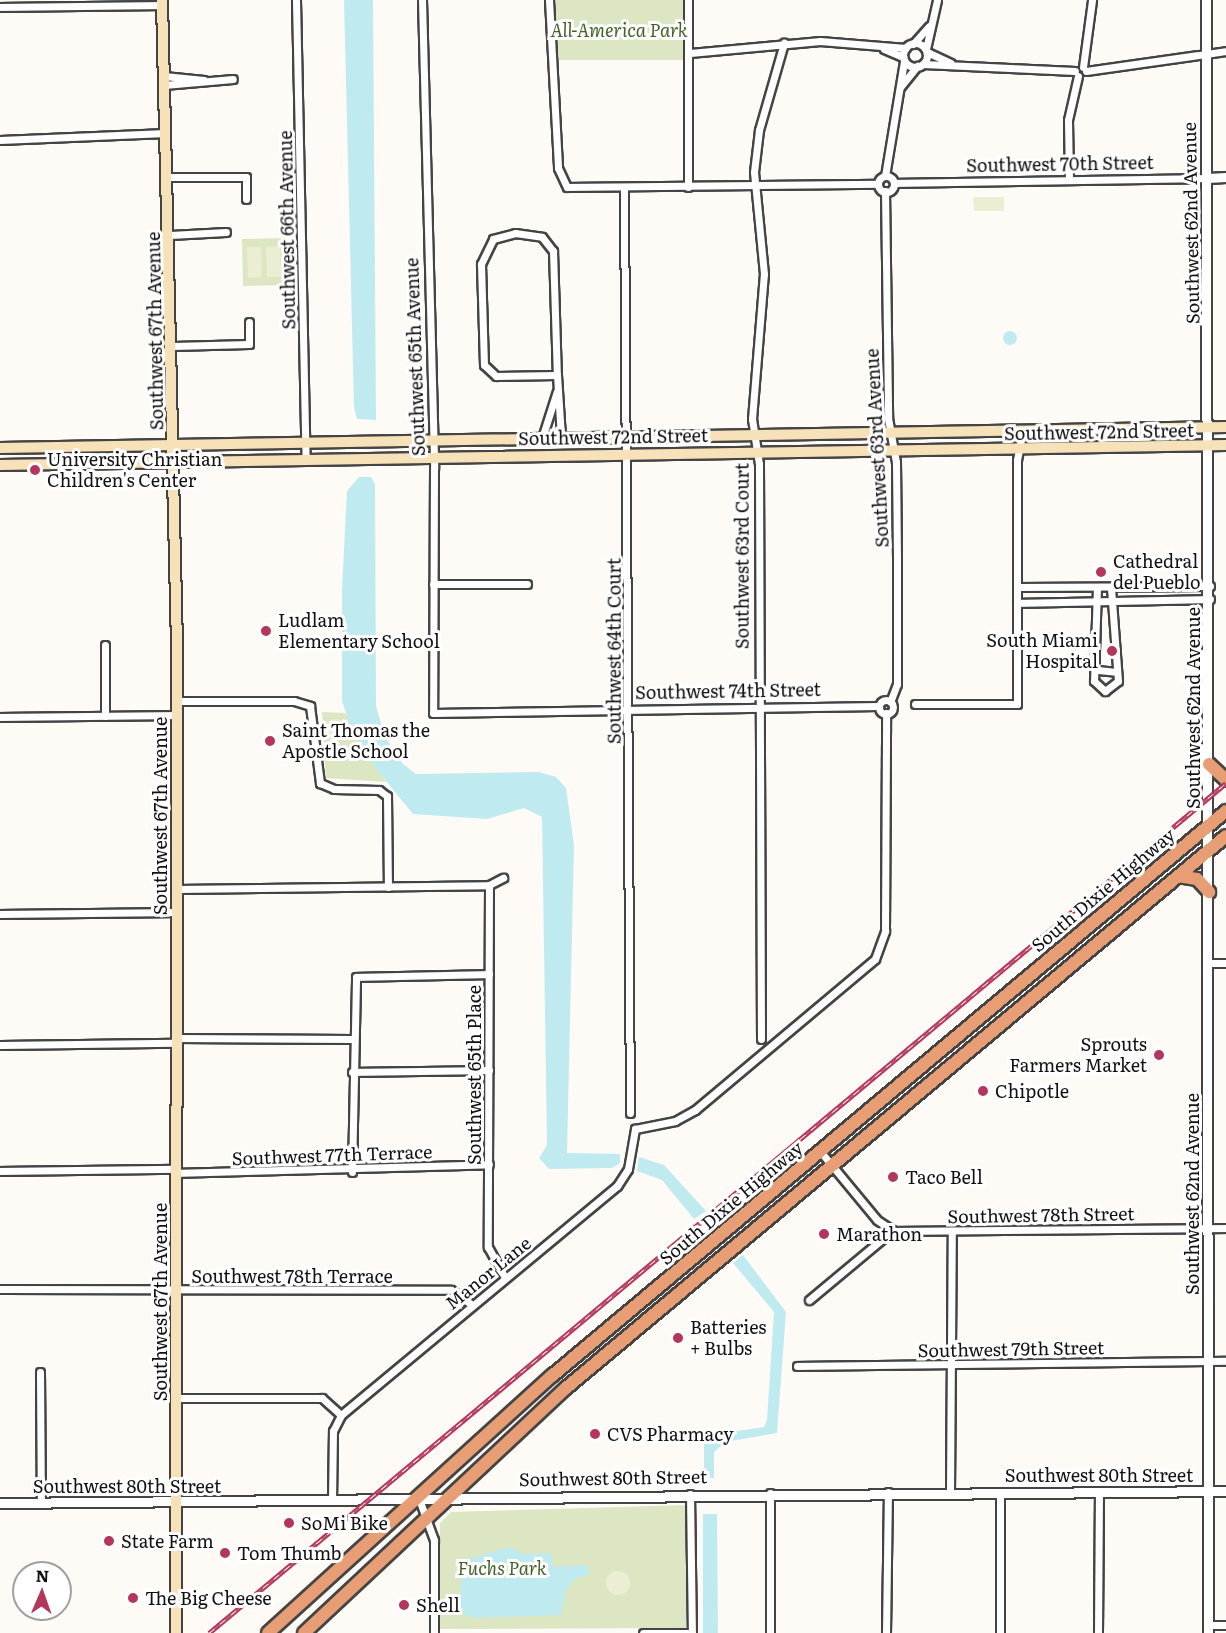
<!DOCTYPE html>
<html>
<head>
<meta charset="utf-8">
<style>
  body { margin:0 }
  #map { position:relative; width:1226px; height:1633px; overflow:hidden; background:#fefaf6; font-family:Literata,serif }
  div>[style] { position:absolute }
  .green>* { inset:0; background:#dde6c2 }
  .pitch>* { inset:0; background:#ebeed2 }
  .round { border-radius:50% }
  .water>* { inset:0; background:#bfeaf0 }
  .roads { filter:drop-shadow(2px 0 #444) drop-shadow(-2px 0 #444) drop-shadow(0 2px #444) drop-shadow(0 -2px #444) }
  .minor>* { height:7px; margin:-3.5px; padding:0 3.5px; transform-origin:3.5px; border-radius:3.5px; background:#fff }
  .minor>.ring { margin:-3.5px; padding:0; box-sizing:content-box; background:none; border:7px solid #fff; border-radius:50% }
  .tertiary>* { height:9px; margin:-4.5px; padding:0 4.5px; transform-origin:4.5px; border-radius:4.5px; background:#fff }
  .secondary>* { height:10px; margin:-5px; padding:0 5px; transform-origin:5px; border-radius:5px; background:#f7e1b8 }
  .trunk>* { height:12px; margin:-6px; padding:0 6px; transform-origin:6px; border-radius:6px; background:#e89e74 }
  .rail>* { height:4.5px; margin-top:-2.25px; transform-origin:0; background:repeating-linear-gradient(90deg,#fff 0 7px,#b3375a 0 14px); box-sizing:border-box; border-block:2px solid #b3375a }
  .dots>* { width:16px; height:16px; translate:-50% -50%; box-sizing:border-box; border:3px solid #fff; border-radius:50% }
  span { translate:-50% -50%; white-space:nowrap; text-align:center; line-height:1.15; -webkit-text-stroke:6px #fff; paint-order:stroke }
  .park-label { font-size:18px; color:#426327; font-style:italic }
  .street-label { font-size:18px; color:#111 }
  .poi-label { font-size:18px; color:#111 }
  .left { translate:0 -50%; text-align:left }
  .right { translate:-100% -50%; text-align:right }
  .north { position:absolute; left:12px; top:1561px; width:60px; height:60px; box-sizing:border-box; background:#fff; border:2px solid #a0a0a0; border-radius:50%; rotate:2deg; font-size:16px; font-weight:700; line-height:24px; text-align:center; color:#111 }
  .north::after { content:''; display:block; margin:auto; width:21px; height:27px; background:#b3375a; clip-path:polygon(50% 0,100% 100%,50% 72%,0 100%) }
</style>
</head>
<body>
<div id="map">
  <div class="green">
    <div style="clip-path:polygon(552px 0,685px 0,686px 60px,555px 60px)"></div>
    <div style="clip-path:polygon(285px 238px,286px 285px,243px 286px,242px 239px)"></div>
    <div style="clip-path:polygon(322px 712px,345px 713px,386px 782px,326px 778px)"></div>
    <div style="clip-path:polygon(688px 1505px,686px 1628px,438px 1629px,440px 1523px,451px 1512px)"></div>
  </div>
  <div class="pitch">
    <div style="clip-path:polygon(973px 197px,1004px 197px,1004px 211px,974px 211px)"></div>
    <div style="clip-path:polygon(280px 246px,281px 277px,267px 277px,266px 247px)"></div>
    <div style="clip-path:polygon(247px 247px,261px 247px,262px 277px,248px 278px)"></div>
    <div class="round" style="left:326px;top:719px;width:20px;height:20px"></div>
    <div class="round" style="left:606px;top:1571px;width:24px;height:24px"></div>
  </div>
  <div class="water">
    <div style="clip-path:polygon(344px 0,373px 0,376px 420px,357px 419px,354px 407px)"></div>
    <div class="round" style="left:1003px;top:331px;width:14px;height:14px"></div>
    <div style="clip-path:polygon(359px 477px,371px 477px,375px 484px,376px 706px,385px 737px,403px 764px,416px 774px,539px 772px,556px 777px,566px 788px,574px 845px,567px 1153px,620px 1154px,620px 1163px,612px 1168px,549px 1169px,539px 1158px,547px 1145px,542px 817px,524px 808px,487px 819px,413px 814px,377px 770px,349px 722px,342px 701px,342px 589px,347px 491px)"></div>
    <div style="clip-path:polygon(639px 1157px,664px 1165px,706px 1211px,694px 1219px,662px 1180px,637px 1171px)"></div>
    <div style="clip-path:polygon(743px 1255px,786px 1312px,777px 1433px,725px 1442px,714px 1452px,714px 1478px,704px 1478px,704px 1436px,764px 1427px,767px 1420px,774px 1312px,733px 1263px)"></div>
    <div style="clip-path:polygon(703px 1514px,717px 1514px,718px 1633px,703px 1633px)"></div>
    <div style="clip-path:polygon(509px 1547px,525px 1554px,551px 1553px,553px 1567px,588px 1565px,589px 1575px,576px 1578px,566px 1590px,561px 1615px,472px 1618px,459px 1611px,463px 1561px)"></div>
  </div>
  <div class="roads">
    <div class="minor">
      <div style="left:296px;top:0;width:459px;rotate:88.8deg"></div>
      <div style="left:422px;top:0;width:468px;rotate:88.5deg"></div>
      <div style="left:434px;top:468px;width:245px;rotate:90.2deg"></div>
      <div style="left:433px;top:713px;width:446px;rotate:-0.9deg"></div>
      <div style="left:549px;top:0;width:168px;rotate:86.9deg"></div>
      <div style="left:558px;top:168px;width:21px;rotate:65deg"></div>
      <div style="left:567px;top:187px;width:311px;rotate:-0.6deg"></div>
      <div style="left:688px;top:0;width:187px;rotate:90deg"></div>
      <div style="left:0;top:7px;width:162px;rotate:-0.7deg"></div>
      <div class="ring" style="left:903px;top:43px;width:17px;height:17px"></div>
      <div style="left:913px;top:44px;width:24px;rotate:-48deg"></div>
      <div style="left:884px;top:49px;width:21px;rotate:23deg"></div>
      <div style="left:926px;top:49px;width:50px;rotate:-77.3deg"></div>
      <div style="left:927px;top:52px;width:26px;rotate:25deg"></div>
      <div style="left:690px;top:53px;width:131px;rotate:-5.3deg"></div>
      <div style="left:820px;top:41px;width:86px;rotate:4.7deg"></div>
      <div style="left:923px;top:64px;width:152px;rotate:2.6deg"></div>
      <div style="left:1083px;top:67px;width:68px;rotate:-82.3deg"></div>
      <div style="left:1086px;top:71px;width:141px;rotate:-8.1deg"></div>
      <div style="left:164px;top:76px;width:40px;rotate:5.7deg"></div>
      <div style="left:164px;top:85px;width:69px;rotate:-5deg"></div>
      <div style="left:901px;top:86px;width:26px;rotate:-51deg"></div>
      <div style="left:0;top:140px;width:166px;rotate:-2.4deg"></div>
      <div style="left:885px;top:176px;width:117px;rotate:-80.6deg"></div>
      <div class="ring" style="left:878px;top:176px;width:9px;height:9px"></div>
      <div style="left:167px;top:177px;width:79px"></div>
      <div style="left:246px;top:177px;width:22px;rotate:90deg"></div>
      <div style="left:1069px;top:178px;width:58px;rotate:-91deg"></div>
      <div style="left:1068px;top:120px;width:45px;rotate:-77.2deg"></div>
      <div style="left:894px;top:183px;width:313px;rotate:-0.9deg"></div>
      <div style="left:624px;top:188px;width:925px;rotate:89.63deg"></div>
      <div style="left:885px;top:191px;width:227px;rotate:89.2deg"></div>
      <div style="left:888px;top:418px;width:45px;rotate:79.7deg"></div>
      <div style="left:896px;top:462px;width:95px;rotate:89.4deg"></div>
      <div style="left:897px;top:557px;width:127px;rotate:90deg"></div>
      <div style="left:897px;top:684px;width:19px;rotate:111deg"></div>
      <div style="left:515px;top:233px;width:27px;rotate:8deg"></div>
      <div style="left:542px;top:237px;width:18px;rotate:52deg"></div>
      <div style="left:553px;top:251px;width:124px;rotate:88.2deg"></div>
      <div style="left:557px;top:375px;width:61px;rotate:179.1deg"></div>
      <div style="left:496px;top:376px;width:16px;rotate:-137deg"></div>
      <div style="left:484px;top:365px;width:101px;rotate:-91.7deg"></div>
      <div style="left:481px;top:264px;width:28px;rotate:-64deg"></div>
      <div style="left:493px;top:239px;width:23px;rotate:-15deg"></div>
      <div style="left:170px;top:235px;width:56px;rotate:-3.1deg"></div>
      <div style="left:173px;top:346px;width:76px;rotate:-1.5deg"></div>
      <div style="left:249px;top:344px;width:22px;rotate:-90deg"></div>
      <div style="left:557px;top:375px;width:62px;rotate:86.3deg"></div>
      <div style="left:542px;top:438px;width:49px;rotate:-72.3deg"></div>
      <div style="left:433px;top:584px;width:94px"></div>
      <div style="left:1017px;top:587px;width:193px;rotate:-0.3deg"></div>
      <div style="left:1097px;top:587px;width:94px;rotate:91.8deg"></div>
      <div style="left:1094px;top:681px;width:15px;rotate:42deg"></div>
      <div style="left:1105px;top:691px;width:16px;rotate:-38deg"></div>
      <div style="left:1118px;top:681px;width:94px;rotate:-94.3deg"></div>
      <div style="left:1017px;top:603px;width:193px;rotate:-1.2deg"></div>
      <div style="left:105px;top:645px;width:71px;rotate:90deg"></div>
      <div style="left:1098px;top:670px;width:18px;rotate:6deg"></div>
      <div class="ring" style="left:879px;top:700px;width:7px;height:7px"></div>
      <div style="left:177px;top:701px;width:117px"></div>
      <div style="left:294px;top:701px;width:17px;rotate:17deg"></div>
      <div style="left:310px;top:706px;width:78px;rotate:82.6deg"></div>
      <div style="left:320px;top:783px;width:15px;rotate:23deg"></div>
      <div style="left:334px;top:789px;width:45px;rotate:1.3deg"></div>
      <div style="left:379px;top:790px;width:10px;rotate:37deg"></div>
      <div style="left:387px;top:796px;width:91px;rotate:89.4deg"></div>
      <div style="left:915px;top:704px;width:102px"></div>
      <div style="left:1017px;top:704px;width:244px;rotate:-90deg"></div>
      <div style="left:1017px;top:460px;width:31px;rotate:-79deg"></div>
      <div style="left:0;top:717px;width:177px;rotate:-0.6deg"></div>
      <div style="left:489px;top:885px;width:362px;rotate:90.2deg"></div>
      <div style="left:488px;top:1247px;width:33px;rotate:61deg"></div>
      <div style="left:177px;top:889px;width:312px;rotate:-0.7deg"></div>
      <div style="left:489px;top:885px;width:16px;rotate:-27deg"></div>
      <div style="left:0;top:914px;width:177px;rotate:-0.6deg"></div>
      <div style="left:1209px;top:963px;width:17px"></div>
      <div style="left:176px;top:1038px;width:176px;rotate:0.3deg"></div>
      <div style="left:761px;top:1039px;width:575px;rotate:-90.2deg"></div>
      <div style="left:759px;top:464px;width:46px;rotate:-98.8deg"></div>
      <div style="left:752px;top:419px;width:145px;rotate:-85.3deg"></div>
      <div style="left:764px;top:274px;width:102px;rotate:-95.6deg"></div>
      <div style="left:754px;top:172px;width:42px;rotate:-83.2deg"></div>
      <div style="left:759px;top:130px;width:91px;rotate:-74deg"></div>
      <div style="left:0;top:1045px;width:176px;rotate:-0.7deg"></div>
      <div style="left:352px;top:1072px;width:137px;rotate:-0.8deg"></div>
      <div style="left:820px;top:1151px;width:89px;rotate:50.4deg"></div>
      <div style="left:877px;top:1220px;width:20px;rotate:33deg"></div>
      <div style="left:894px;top:1231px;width:332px;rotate:-0.5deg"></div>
      <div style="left:0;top:1171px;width:176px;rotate:-0.7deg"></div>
      <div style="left:352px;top:1172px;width:195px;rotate:-88.8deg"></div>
      <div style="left:356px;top:977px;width:133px;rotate:-1.3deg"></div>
      <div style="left:176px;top:1173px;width:313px;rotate:-1.6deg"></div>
      <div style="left:0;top:1289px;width:451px;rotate:0.1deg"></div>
      <div style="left:451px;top:1290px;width:24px;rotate:35deg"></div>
      <div style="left:809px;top:1300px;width:109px;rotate:-39.8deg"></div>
      <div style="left:797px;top:1366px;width:429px;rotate:-0.7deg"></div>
      <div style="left:40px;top:1372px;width:130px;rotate:89.6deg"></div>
      <div style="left:176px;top:1398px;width:146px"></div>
      <div style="left:322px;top:1398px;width:25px;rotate:42deg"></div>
      <div style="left:950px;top:1492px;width:261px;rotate:-89.6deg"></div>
      <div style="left:690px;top:1494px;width:139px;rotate:89.2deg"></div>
      <div style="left:419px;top:1499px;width:44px;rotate:69.9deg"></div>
      <div style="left:434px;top:1540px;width:93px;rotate:90deg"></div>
      <div style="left:332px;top:1501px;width:70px;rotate:-89.2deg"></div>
      <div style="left:333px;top:1431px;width:18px;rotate:-63deg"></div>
      <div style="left:341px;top:1415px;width:359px;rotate:-39.7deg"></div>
      <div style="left:617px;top:1186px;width:20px;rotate:-57deg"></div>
      <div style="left:628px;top:1169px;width:41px;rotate:-80.1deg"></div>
      <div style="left:635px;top:1129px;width:41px;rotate:-11.3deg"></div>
      <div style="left:675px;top:1121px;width:23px;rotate:-29deg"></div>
      <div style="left:695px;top:1110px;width:235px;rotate:-40deg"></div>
      <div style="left:875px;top:959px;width:30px;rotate:-70deg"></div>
      <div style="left:885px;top:931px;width:218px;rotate:-89.7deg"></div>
      <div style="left:1208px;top:1625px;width:18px"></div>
      <div style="left:643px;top:1633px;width:49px"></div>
      <div style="left:770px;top:1633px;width:140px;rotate:-90deg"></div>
      <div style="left:886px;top:1633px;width:141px;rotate:-89.2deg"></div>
      <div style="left:1000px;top:1633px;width:141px;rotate:-90deg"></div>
      <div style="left:1098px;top:1633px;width:141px;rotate:-89.6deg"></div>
    </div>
    <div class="tertiary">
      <div style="left:1206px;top:0;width:1633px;rotate:89.93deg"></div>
      <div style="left:1207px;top:178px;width:19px;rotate:-3deg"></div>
      <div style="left:0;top:1503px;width:1226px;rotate:-0.56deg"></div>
    </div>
    <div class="secondary">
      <div style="left:162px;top:0;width:644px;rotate:88.67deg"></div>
      <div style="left:177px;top:644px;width:989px;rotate:90.06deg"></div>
      <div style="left:0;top:448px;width:1226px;rotate:-0.98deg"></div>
      <div style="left:0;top:465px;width:1226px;rotate:-0.93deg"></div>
    </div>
    <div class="trunk">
      <div style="left:1209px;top:764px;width:23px;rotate:43deg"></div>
      <div style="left:1178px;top:876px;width:19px;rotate:9deg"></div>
      <div style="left:1197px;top:879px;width:18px;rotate:47deg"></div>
      <div style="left:268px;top:1633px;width:384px;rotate:-42.2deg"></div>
      <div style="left:553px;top:1375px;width:878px;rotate:-39.96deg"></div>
      <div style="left:304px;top:1633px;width:359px;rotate:-43.1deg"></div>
      <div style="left:566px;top:1388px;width:860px;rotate:-39.91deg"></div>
    </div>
  </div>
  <div class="rail">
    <div style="left:209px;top:1633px;width:1325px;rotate:-39.89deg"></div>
  </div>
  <div class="dots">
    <div style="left:35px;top:470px;background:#b3375a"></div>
    <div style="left:1101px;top:572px;background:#b3375a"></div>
    <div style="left:266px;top:631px;background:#b3375a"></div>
    <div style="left:1112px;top:651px;background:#b3375a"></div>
    <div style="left:270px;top:741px;background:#b3375a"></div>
    <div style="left:1159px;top:1055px;background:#b3375a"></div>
    <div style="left:983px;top:1091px;background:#b3375a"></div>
    <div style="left:893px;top:1177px;background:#b3375a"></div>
    <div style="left:824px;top:1234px;background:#b3375a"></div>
    <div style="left:678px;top:1338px;background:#b3375a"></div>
    <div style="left:595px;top:1434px;background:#b3375a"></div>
    <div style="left:289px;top:1523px;background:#b3375a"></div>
    <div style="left:109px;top:1541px;background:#b3375a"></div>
    <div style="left:225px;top:1553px;background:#b3375a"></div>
    <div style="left:133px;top:1598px;background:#b3375a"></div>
    <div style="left:404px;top:1605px;background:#b3375a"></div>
  </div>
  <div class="park-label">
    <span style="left:619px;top:30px">All-America Park</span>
    <span style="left:502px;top:1568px">Fuchs Park</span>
  </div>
  <div class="street-label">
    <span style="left:1060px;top:164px;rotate:-1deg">Southwest 70th Street</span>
    <span style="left:1191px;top:223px;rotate:-91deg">Southwest 62nd Avenue</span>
    <span style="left:287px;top:230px;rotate:-91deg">Southwest 66th Avenue</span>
    <span style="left:155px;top:331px;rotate:-91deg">Southwest 67th Avenue</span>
    <span style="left:415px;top:357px;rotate:-92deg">Southwest 65th Avenue</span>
    <span style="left:1099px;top:432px;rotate:-1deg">Southwest 72nd Street</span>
    <span style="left:613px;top:437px;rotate:-1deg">Southwest 72nd Street</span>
    <span style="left:877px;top:448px;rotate:-93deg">Southwest 63rd Avenue</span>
    <span style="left:742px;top:556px;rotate:-90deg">Southwest 63rd Court</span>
    <span style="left:614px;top:651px;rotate:-90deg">Southwest 64th Court</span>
    <span style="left:728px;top:691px;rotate:-1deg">Southwest 74th Street</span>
    <span style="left:1193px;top:708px;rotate:-90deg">Southwest 62nd Avenue</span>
    <span style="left:160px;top:816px;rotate:-90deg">Southwest 67th Avenue</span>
    <span style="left:1103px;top:890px;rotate:-40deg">South Dixie Highway</span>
    <span style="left:474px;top:1075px;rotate:-90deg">Southwest 65th Place</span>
    <span style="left:332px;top:1155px;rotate:-2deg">Southwest 77th Terrace</span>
    <span style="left:1192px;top:1194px;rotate:-90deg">Southwest 62nd Avenue</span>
    <span style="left:731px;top:1203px;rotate:-40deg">South Dixie Highway</span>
    <span style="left:1041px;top:1215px;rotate:-1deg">Southwest 78th Street</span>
    <span style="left:488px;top:1273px;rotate:-39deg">Manor Lane</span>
    <span style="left:292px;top:1276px">Southwest 78th Terrace</span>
    <span style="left:160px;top:1302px;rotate:-90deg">Southwest 67th Avenue</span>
    <span style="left:1011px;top:1349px;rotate:-1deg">Southwest 79th Street</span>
    <span style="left:1099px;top:1475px">Southwest 80th Street</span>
    <span style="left:613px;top:1478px;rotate:-1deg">Southwest 80th Street</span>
    <span style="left:127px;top:1486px">Southwest 80th Street</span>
  </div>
  <div class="poi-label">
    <span class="left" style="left:47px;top:470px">University Christian<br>Children's Center</span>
    <span class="left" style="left:1113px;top:572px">Cathedral<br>del Pueblo</span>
    <span class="left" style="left:278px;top:631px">Ludlam<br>Elementary School</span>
    <span class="right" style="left:1098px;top:651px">South Miami<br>Hospital</span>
    <span class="left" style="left:282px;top:741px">Saint Thomas the<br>Apostle School</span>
    <span class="right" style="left:1147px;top:1055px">Sprouts<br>Farmers Market</span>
    <span class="left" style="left:995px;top:1091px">Chipotle</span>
    <span class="left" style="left:905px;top:1177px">Taco Bell</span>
    <span class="left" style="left:836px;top:1234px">Marathon</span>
    <span class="left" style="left:690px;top:1338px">Batteries<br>+ Bulbs</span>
    <span class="left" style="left:607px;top:1434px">CVS Pharmacy</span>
    <span class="left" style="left:301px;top:1523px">SoMi Bike</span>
    <span class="left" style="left:121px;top:1541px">State Farm</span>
    <span class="left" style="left:237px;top:1553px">Tom Thumb</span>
    <span class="left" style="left:145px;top:1598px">The Big Cheese</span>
    <span class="left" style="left:416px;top:1605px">Shell</span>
  </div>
  <div class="north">N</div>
</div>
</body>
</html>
